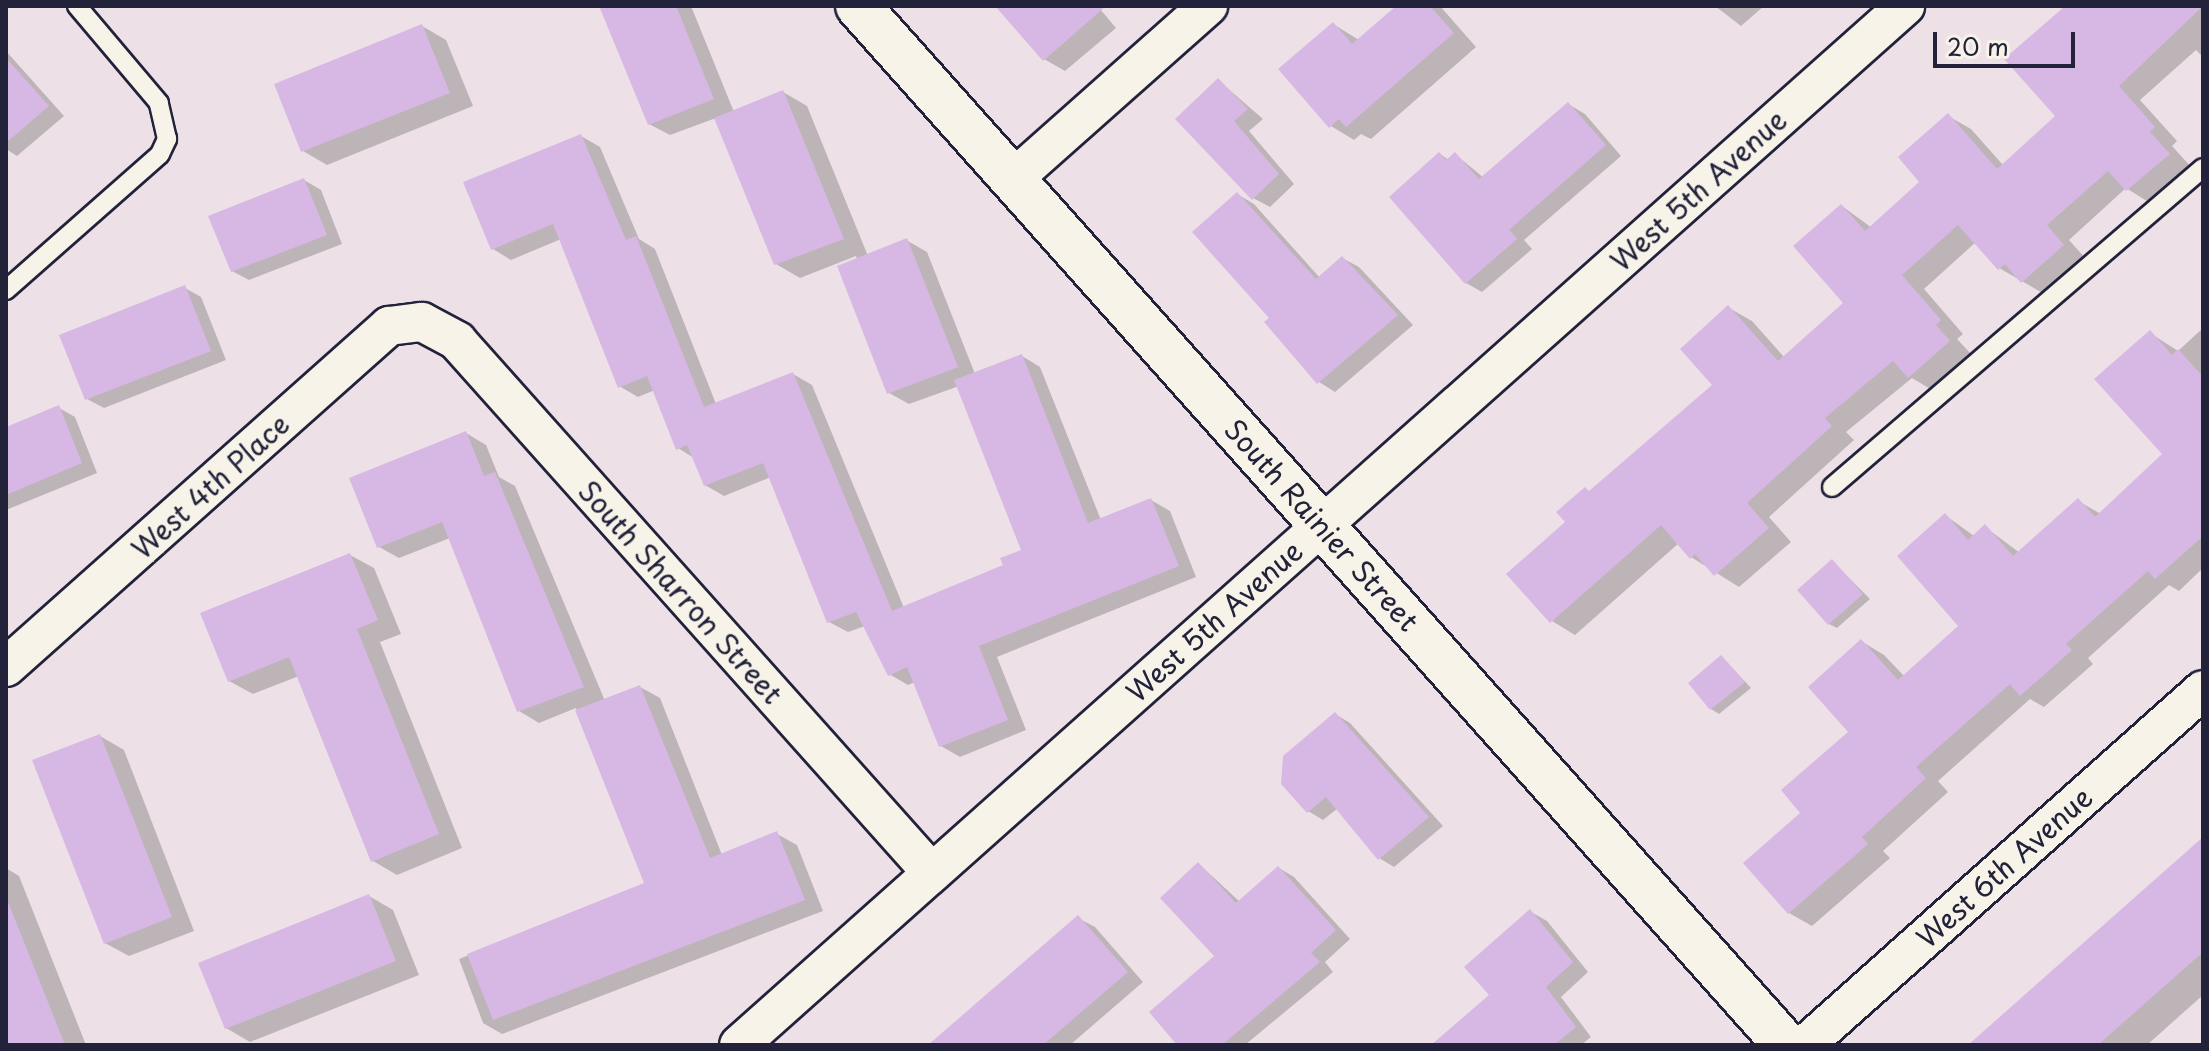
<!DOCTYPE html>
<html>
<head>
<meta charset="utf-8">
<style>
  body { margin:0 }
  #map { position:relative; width:2209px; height:1051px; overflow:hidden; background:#ede1e7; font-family:"Playpen Sans",sans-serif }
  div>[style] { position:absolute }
  .shadow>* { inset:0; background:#0003 }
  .building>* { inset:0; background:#d7b8e5 }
  .roads { filter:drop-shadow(2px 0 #22223b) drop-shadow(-2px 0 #22223b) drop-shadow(0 2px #22223b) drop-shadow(0 -2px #22223b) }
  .lane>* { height:18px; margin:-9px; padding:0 9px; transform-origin:9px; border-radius:9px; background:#f7f3e8 }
  .street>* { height:38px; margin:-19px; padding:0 19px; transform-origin:19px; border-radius:19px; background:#f7f3e8 }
  .secondary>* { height:44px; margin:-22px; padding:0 22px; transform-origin:22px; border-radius:22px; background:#f7f3e8 }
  span { translate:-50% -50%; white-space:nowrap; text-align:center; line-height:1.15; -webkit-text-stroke:7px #f7f3e8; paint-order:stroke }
  .street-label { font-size:28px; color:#22223b }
  .frame { position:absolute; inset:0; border:8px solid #22223b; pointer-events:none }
  .scale { position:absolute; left:1933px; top:32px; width:142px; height:36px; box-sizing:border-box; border:4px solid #22223b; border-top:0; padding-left:10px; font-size:24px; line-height:28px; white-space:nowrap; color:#22223b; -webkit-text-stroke:6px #f7f3e8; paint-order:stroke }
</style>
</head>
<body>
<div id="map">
  <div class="shadow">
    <div style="clip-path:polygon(602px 6px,691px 6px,734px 112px,783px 92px,807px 106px,868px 256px,906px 240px,927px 252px,975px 374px,1022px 356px,1040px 367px,1101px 520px,1151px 500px,1170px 511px,1196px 577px,997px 657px,1026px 730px,960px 757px,941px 746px,915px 682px,908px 685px,889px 674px,865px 626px,848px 632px,829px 622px,771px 477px,724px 496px,705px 485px,694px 458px,678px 448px,655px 390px,638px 397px,619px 386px,561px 239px,511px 260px,493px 249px,581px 136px,600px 147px,639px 239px,655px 249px,716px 404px,793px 374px,812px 385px,904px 608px,1005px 567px,1024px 551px,959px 386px,909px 404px,889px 393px,856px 256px,800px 278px,776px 264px,716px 118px,670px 135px,649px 124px)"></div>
    <div style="clip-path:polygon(1008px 6px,1103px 6px,1100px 9px,1116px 28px,1065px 71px,1044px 59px)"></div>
    <div style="clip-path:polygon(1399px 6px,1440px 6px,1476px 47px,1371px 139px,1361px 134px,1354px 140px,1331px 126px,1333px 24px,1359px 40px)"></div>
    <div style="clip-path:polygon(1715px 6px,1764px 6px,1741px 26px)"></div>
    <div style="clip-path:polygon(2119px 6px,2203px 6px,2203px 57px,2196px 50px,2140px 100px,2177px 141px,2172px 146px,2192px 168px,2150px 203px,2126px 188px,2069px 240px,2086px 259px,2046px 295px,1999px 268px,1976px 242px,1924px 289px,1963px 334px,1957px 339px,1972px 355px,1932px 390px,1912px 378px,1846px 432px,1854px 440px,1769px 517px,1791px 542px,1739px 587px,1691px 557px,1679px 543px,1575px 635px,1552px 621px,1568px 522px,1591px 492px,1715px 385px,1729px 308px,1752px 321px,1785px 358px,1845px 303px,1842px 206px,1872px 228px,1922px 182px,1948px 116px,1971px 129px,2003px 165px,2058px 116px)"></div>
    <div style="clip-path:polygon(422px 26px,446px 40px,473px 106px,327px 165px,303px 151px)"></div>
    <div style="clip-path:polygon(6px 51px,64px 116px,17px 156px,6px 149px)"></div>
    <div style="clip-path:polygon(1218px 80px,1263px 119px,1249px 131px,1294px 184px,1270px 207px,1253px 198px)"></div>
    <div style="clip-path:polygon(1568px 104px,1585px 114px,1621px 156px,1524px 240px,1532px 249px,1482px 292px,1466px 283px,1440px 154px,1449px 160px,1455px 154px,1484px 178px)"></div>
    <div style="clip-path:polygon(304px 180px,321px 190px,342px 244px,249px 280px,232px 271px)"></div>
    <div style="clip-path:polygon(1237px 194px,1254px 204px,1320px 278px,1342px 258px,1359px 267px,1413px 325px,1335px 392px,1319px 382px,1272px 318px)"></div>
    <div style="clip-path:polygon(185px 288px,201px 297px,226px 360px,104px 408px,87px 399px)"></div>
    <div style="clip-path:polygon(2203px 328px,2203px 568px,2179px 591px,2169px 585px,2088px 658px,2093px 664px,2044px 707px,2030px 699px,1938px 781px,1948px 792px,1883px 851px,1890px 858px,1812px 926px,1789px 913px,1746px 863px,1803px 813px,1851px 733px,1861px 641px,1884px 655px,1905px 677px,1961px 626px,1945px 515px,1974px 536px,1985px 527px,2020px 553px,2078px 501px,2101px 514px,2165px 455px,2150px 333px,2178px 351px)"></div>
    <div style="clip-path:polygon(59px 408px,75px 417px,97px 473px,6px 510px,6px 429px)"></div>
    <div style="clip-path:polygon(466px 433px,486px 445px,499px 477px,515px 486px,605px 701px,640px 687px,660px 698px,722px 855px,777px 834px,797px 845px,823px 911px,502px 1034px,483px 1023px,459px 959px,646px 884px,576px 708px,539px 723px,519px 711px,450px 538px,399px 558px,379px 547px)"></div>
    <div style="clip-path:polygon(350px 555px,374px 568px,401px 634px,380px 642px,462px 848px,397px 875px,373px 861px,299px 676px,253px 694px,229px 681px)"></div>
    <div style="clip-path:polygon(1832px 561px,1870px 599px,1837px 628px,1829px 624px)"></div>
    <div style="clip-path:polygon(1722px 657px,1751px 688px,1719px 714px,1711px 709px)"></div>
    <div style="clip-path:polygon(1335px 714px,1350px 723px,1443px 826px,1394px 867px,1379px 858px,1338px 808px,1323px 820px,1308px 811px)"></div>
    <div style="clip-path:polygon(100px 736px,124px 750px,194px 931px,129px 956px,105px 943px)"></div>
    <div style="clip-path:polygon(2203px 839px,2203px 995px,2147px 1045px,1971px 1045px)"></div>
    <div style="clip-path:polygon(1199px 864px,1240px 902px,1279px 868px,1294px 877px,1350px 939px,1325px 962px,1333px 972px,1245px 1045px,1180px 1045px,1217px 956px)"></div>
    <div style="clip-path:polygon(6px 868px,19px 876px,86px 1045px,6px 1045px)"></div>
    <div style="clip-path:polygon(369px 896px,393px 910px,419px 975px,250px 1042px,226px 1028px)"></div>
    <div style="clip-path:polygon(1531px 912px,1547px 921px,1588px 972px,1561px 997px,1591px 1037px,1581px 1045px,1434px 1045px,1492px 995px)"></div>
    <div style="clip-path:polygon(1078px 918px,1095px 927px,1143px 982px,1070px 1045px,938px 1045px)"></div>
  </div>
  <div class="building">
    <div style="clip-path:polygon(599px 6px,676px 6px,714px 99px,648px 125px)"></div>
    <div style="clip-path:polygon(995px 6px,1106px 6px,1043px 61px)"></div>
    <div style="clip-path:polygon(1396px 6px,1430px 6px,1454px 33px,1346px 127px,1339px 119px,1329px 128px,1278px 69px,1333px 22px,1352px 44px)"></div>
    <div style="clip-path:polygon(2065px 6px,2203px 6px,2119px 86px,2155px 127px,2150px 132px,2170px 154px,2126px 191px,2108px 171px,2047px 225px,2064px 245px,2021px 283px,2005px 264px,1998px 270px,1958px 225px,1902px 275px,1941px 320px,1936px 325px,1950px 341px,1908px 378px,1893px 361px,1825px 418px,1832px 426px,1747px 503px,1769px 528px,1714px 576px,1695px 554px,1690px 559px,1661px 525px,1550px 623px,1506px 574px,1565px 522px,1556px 512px,1585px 487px,1589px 491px,1712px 385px,1680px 349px,1728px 305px,1778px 361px,1843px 303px,1793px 246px,1841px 204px,1865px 231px,1919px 182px,1898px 157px,1948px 113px,1997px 169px,2055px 116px,2004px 59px)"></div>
    <div style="clip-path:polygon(422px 24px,450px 93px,301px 152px,274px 84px)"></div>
    <div style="clip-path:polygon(6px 58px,49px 106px,6px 143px)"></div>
    <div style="clip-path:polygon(1218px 78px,1248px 109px,1234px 121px,1279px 174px,1252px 200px,1175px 119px)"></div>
    <div style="clip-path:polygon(783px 90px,844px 239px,774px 265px,714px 118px)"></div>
    <div style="clip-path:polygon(1568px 102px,1606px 145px,1509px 230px,1517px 239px,1465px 284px,1389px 197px,1439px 152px,1446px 160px,1455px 152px,1479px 179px)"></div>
    <div style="clip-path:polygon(581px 134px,626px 240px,636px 236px,704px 407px,793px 372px,892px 611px,1003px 565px,1000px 558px,1021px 550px,954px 380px,1022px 354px,1088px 523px,1151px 498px,1179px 566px,979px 646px,1008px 720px,939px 747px,907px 667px,888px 676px,856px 612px,827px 623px,763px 463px,704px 486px,687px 445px,676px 450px,647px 376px,618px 388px,553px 224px,491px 250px,463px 182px)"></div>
    <div style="clip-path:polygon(304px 178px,327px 235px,231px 272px,208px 216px)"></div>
    <div style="clip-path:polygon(1237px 192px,1316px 279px,1342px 256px,1398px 315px,1317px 384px,1264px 322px,1269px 318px,1192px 232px)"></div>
    <div style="clip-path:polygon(907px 238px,958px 367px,887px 394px,837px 266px)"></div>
    <div style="clip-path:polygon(185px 285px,211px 351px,85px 400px,59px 335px)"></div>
    <div style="clip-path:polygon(2150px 330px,2172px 355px,2178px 349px,2203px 377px,2203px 536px,2155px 579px,2148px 571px,2066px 644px,2072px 650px,2020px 696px,2010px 684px,1916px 767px,1926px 778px,1862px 837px,1868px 844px,1788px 914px,1743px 863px,1800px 813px,1781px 790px,1848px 732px,1808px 687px,1861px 639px,1898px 680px,1958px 626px,1897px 556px,1945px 513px,1968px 540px,1985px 524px,2013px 556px,2078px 498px,2095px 517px,2162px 454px,2094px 379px)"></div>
    <div style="clip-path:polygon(59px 405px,82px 463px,6px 495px,6px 427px)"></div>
    <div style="clip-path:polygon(466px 431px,484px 476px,495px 472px,584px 687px,517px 712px,442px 522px,377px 548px,349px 478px)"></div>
    <div style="clip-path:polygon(350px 553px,378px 620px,357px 629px,439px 834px,371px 862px,289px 657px,228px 682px,200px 613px)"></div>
    <div style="clip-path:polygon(1832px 559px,1863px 594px,1828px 625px,1797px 590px)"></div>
    <div style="clip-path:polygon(1721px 655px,1745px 682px,1710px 710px,1688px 683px)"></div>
    <div style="clip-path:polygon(640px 685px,710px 858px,777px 831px,805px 900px,493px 1020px,467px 954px,644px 883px,575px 710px)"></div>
    <div style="clip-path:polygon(1335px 712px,1429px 817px,1378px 860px,1326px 797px,1307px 813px,1281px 784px,1283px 756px)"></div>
    <div style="clip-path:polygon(100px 734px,172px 917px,104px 944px,32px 760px)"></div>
    <div style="clip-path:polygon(2203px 837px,2203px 952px,2098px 1045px,1968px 1045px)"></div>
    <div style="clip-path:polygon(1198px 862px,1236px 903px,1278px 866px,1336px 930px,1311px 953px,1320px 962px,1222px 1045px,1177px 1045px,1149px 1012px,1214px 956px,1160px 898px)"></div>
    <div style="clip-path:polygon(369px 894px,396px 961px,225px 1029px,198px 963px)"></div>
    <div style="clip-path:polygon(8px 902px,65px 1045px,6px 1045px)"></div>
    <div style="clip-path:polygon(1530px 909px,1573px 962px,1546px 987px,1576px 1027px,1554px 1045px,1431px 1045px,1489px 995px,1464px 967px)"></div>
    <div style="clip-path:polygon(1078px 915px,1128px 972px,1043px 1045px,928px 1045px)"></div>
  </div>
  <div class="roads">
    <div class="lane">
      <div style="left:6px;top:290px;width:205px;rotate:-41.4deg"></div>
      <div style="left:160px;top:154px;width:17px;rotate:-65deg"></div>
      <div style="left:167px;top:139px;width:37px;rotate:-103deg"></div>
      <div style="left:159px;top:103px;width:127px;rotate:-130.2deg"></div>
      <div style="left:1832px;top:487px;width:489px;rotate:-40.7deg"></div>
    </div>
    <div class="street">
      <div style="left:1013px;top:179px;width:261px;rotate:-41.6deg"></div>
      <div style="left:6px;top:667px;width:513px;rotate:-41.68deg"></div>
      <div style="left:389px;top:326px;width:33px;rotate:-7deg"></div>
      <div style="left:422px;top:322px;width:40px;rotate:28deg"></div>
      <div style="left:457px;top:341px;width:713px;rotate:48.24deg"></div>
      <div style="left:739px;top:1045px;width:1562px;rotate:-41.7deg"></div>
      <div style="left:1805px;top:1045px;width:533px;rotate:-41.73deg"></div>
    </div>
    <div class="secondary">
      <div style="left:858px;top:6px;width:1393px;rotate:48.23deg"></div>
    </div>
  </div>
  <div class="street-label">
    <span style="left:1698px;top:190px;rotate:-42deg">West 5th Avenue</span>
    <span style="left:210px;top:486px;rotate:-42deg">West 4th Place</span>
    <span style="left:1322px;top:525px;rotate:48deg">South Rainier Street</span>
    <span style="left:681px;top:592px;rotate:48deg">South Sharron Street</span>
    <span style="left:1214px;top:621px;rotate:-42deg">West 5th Avenue</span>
    <span style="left:2004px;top:867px;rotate:-42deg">West 6th Avenue</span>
  </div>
  <div class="frame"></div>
  <div class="scale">20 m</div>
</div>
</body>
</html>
